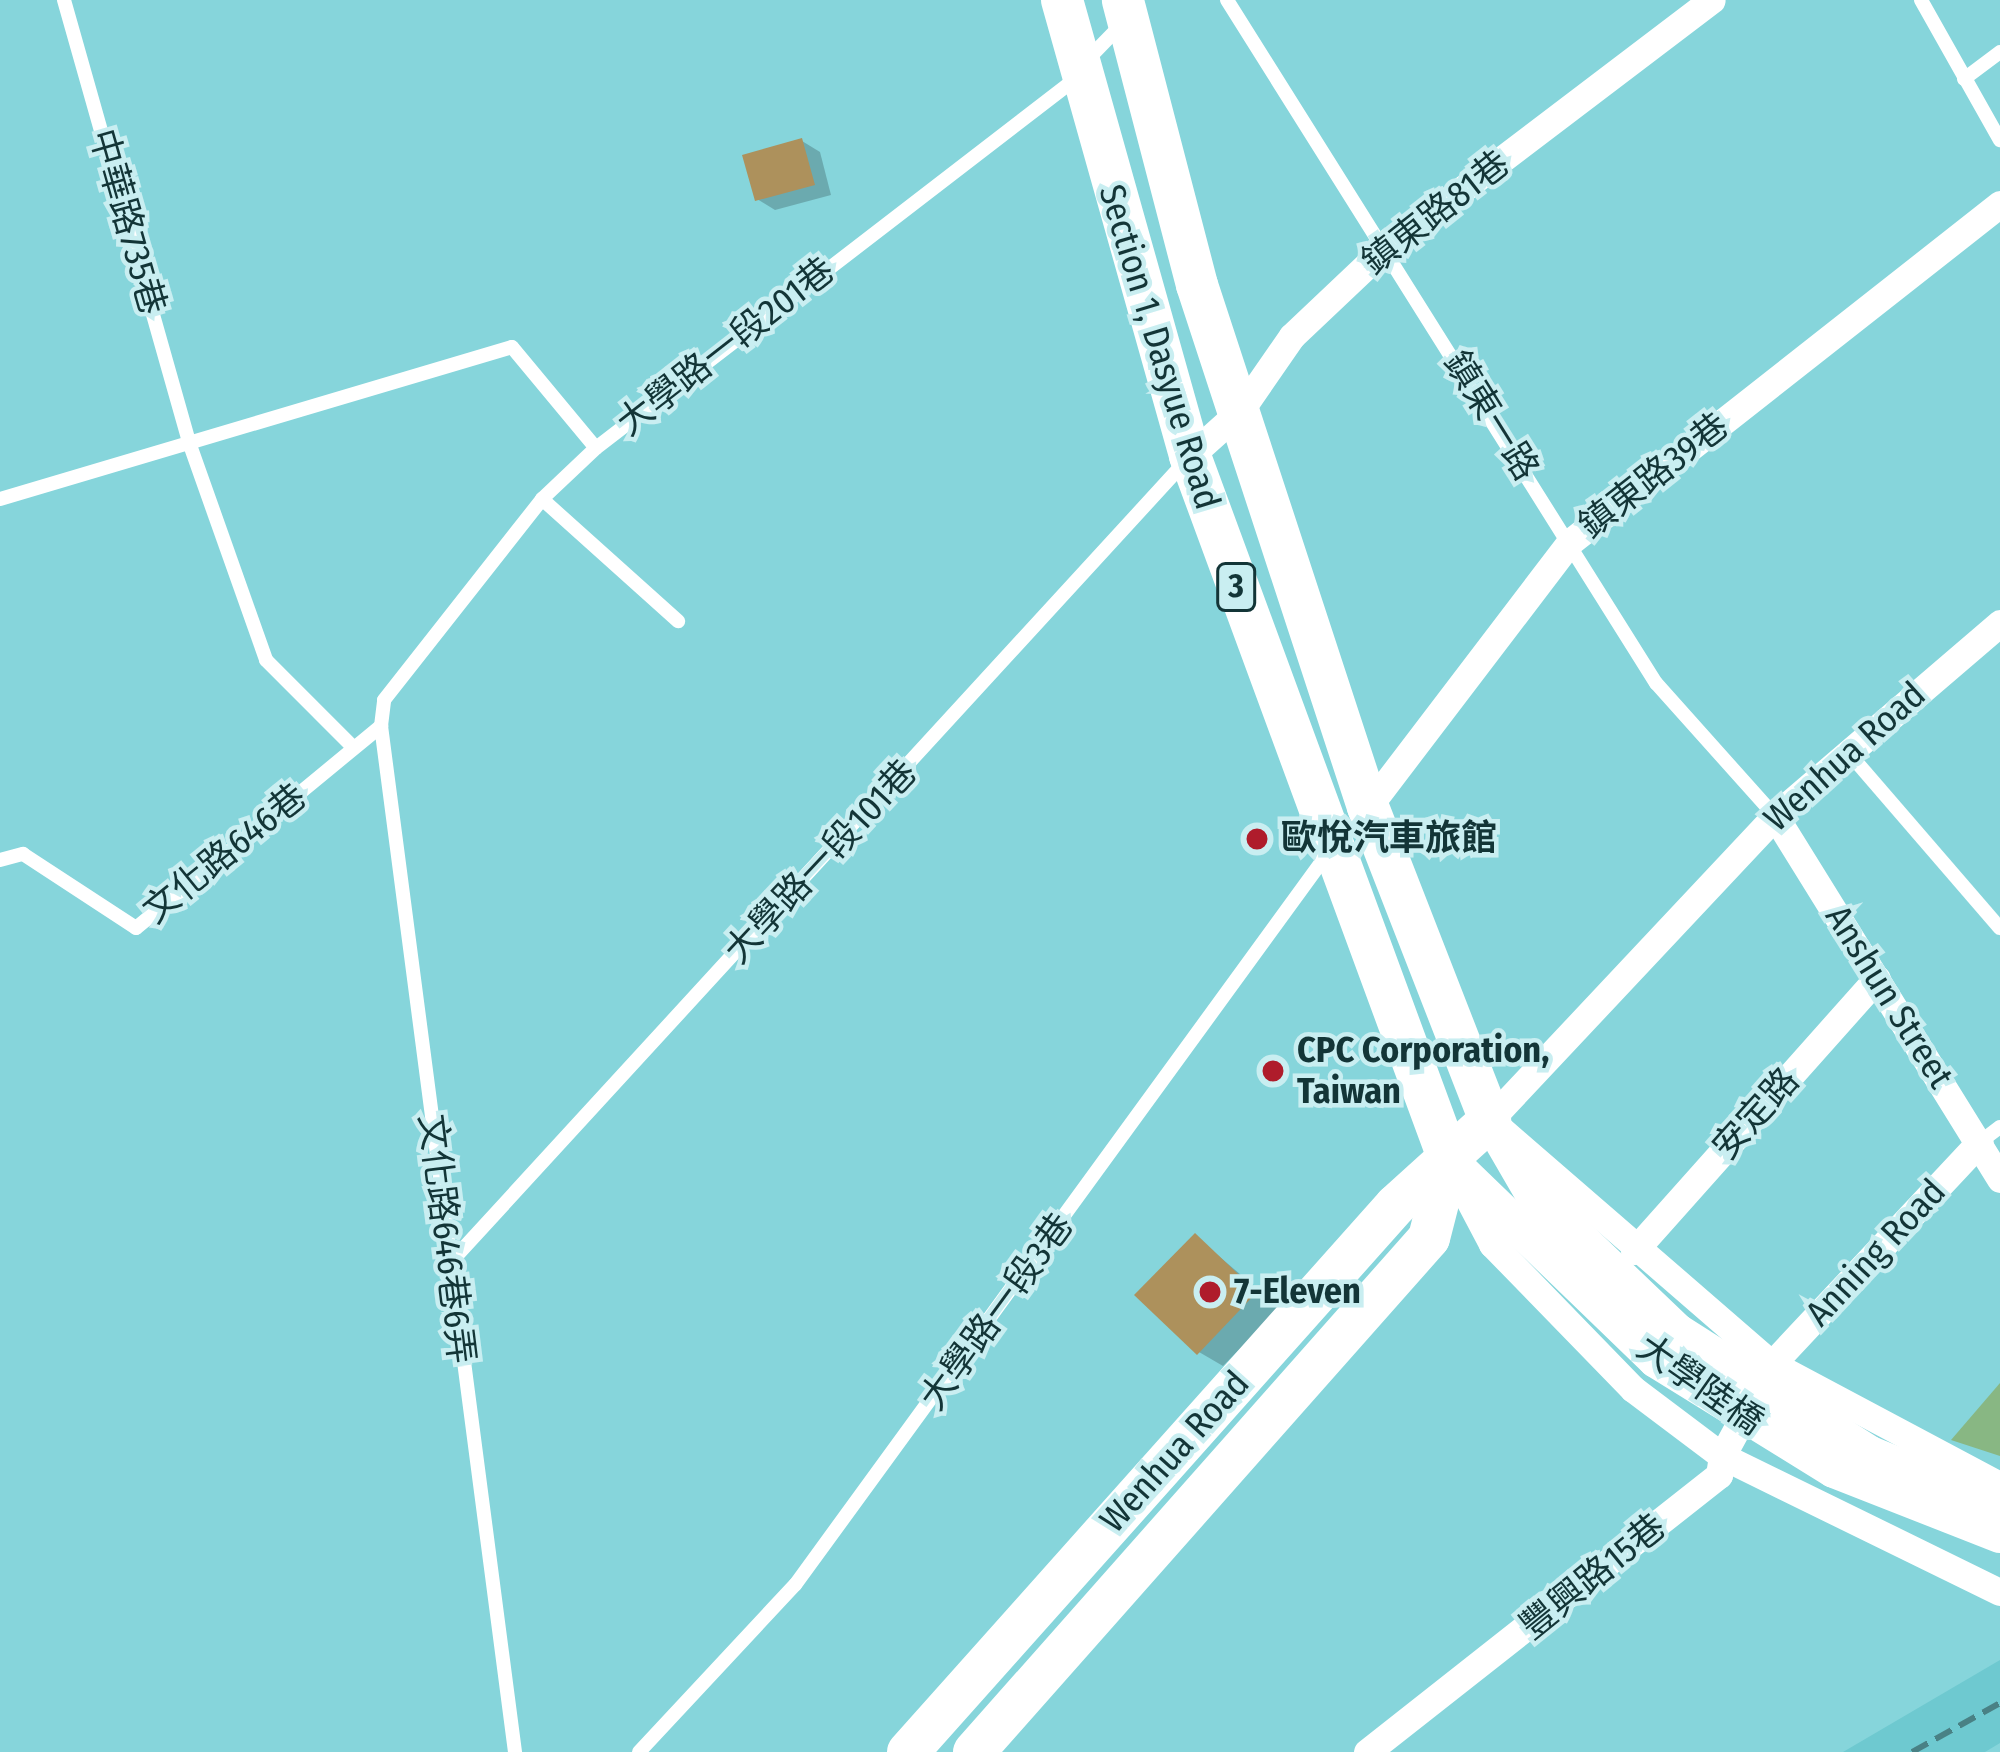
<!DOCTYPE html>
<html>
<head>
<meta charset="utf-8">
<style>
  body { margin:0 }
  #map { position:relative; width:2000px; height:1752px; overflow:hidden; background:#86d5db; font-family:"Fira Sans Condensed","Noto Sans TC",sans-serif }
  div>[style] { position:absolute }
  .built>* { inset:0; background:#6ec9d0 }
  .green>* { inset:0; background:#88b783 }
  .shadow>* { inset:0; background:#0003 }
  .building>* { inset:0; background:#ad915c }
  .lane>* { height:14px; margin:-7px; padding:0 7px; transform-origin:7px; border-radius:7px; background:#fff }
  .street>* { height:27px; margin:-13.5px; padding:0 13.5px; transform-origin:13.5px; border-radius:13.5px; background:#fff }
  .secondary>* { height:36px; margin:-18px; padding:0 18px; transform-origin:18px; border-radius:18px; background:#fff }
  .primary>* { height:42px; margin:-21px; padding:0 21px; transform-origin:21px; border-radius:21px; background:#fff }
  .rail>* { height:6px; margin-top:-3px; transform-origin:0; background:repeating-linear-gradient(90deg,#498185 0 18px,transparent 0 27px) }
  .dots>* { width:33px; height:33px; translate:-50% -50%; box-sizing:border-box; border:6px solid #c9eef1; border-radius:50% }
  span { translate:-50% -50%; white-space:nowrap; text-align:center; line-height:1.15; -webkit-text-stroke:9px #c9eef1; paint-order:stroke }
  .shield-label span { padding:3px 9px; background:#c9eef1; border:3px solid; border-radius:9px; -webkit-text-stroke-width:0 }
  .shield-label { font-size:33px; color:#133537; font-weight:700 }
  .street-label { font-size:36px; color:#133537 }
  .poi-label { font-size:36px; color:#133537; font-weight:700 }
  .left { translate:0 -50%; text-align:left }
</style>
</head>
<body>
<div id="map">
  <div class="built">
    <div style="clip-path:polygon(2000px 1660px,2000px 1743px,1985px 1752px,1843px 1752px)"></div>
  </div>
  <div class="green">
    <div style="clip-path:polygon(2000px 1383px,2000px 1456px,1951px 1440px)"></div>
  </div>
  <div class="shadow">
    <div style="clip-path:polygon(802px 141px,820px 152px,831px 195px,775px 210px,757px 199px)"></div>
    <div style="clip-path:polygon(1195px 1236px,1280px 1308px,1223px 1366px,1199px 1352px)"></div>
  </div>
  <div class="building">
    <div style="clip-path:polygon(802px 138px,815px 185px,755px 201px,742px 155px)"></div>
    <div style="clip-path:polygon(1195px 1233px,1257px 1292px,1197px 1355px,1134px 1295px)"></div>
  </div>
  <div class="lane">
    <div style="left:64px;top:0;width:462px;rotate:74.2deg"></div>
    <div style="left:190px;top:445px;width:228px;rotate:70.5deg"></div>
    <div style="left:266px;top:660px;width:124px;rotate:45deg"></div>
    <div style="left:1227px;top:0;width:807px;rotate:57.87deg"></div>
    <div style="left:1656px;top:683px;width:178px;rotate:48.2deg"></div>
    <div style="left:1921px;top:0;width:161px;rotate:60.6deg"></div>
    <div style="left:1089px;top:58px;width:49px;rotate:-45.8deg"></div>
    <div style="left:1964px;top:79px;width:45px;rotate:-36.9deg"></div>
    <div style="left:0;top:499px;width:534px;rotate:-16.53deg"></div>
    <div style="left:512px;top:347px;width:131px;rotate:50.3deg"></div>
    <div style="left:542px;top:499px;width:183px;rotate:41.9deg"></div>
    <div style="left:1847px;top:751px;width:234px;rotate:49.2deg"></div>
    <div style="left:0;top:860px;width:24px;rotate:-15deg"></div>
    <div style="left:23px;top:854px;width:135px;rotate:33.2deg"></div>
    <div style="left:136px;top:928px;width:318px;rotate:-39.5deg"></div>
    <div style="left:1980px;top:1142px;width:25px;rotate:-37deg"></div>
    <div style="left:449px;top:1264px;width:1087px;rotate:-47.46deg"></div>
    <div style="left:515px;top:1752px;width:1035px;rotate:-97.44deg"></div>
    <div style="left:381px;top:726px;width:26px;rotate:-83deg"></div>
    <div style="left:384px;top:700px;width:256px;rotate:-51.8deg"></div>
    <div style="left:542px;top:499px;width:74px;rotate:-43.4deg"></div>
    <div style="left:596px;top:448px;width:608px;rotate:-37.59deg"></div>
    <div style="left:639px;top:1752px;width:229px;rotate:-47deg"></div>
    <div style="left:795px;top:1585px;width:905px;rotate:-53.94deg"></div>
  </div>
  <div class="street">
    <div style="left:1190px;top:456px;width:67px;rotate:-42deg"></div>
    <div style="left:1240px;top:411px;width:91px;rotate:-55.3deg"></div>
    <div style="left:1292px;top:336px;width:128px;rotate:-43.4deg"></div>
    <div style="left:1385px;top:248px;width:410px;rotate:-37.2deg"></div>
    <div style="left:2000px;top:623px;width:296px;rotate:139.4deg"></div>
    <div style="left:1775px;top:816px;width:417px;rotate:133.2deg"></div>
    <div style="left:1490px;top:1120px;width:373px;rotate:40.9deg"></div>
    <div style="left:1772px;top:1364px;width:258px;rotate:28deg"></div>
    <div style="left:1368px;top:807px;width:333px;rotate:-52.7deg"></div>
    <div style="left:1570px;top:542px;width:547px;rotate:-38.17deg"></div>
    <div style="left:1775px;top:816px;width:427px;rotate:58.2deg"></div>
    <div style="left:1453px;top:1170px;width:84px;rotate:62.2deg"></div>
    <div style="left:1492px;top:1244px;width:202px;rotate:45.8deg"></div>
    <div style="left:1633px;top:1389px;width:111px;rotate:37deg"></div>
    <div style="left:1722px;top:1456px;width:309px;rotate:26.1deg"></div>
    <div style="left:1634px;top:1251px;width:365px;rotate:-48.3deg"></div>
    <div style="left:1367px;top:1752px;width:448px;rotate:-38.2deg"></div>
    <div style="left:1719px;top:1475px;width:19px;rotate:-81deg"></div>
    <div style="left:1722px;top:1456px;width:105px;rotate:-61.5deg"></div>
    <div style="left:1772px;top:1364px;width:304px;rotate:-46.9deg"></div>
  </div>
  <div class="secondary">
    <div style="left:1490px;top:1120px;width:86px;rotate:59.8deg"></div>
    <div style="left:1533px;top:1194px;width:200px;rotate:43.6deg"></div>
    <div style="left:1678px;top:1332px;width:227px;rotate:32.4deg"></div>
    <div style="left:1870px;top:1454px;width:140px;rotate:22.2deg"></div>
    <div style="left:1449px;top:1160px;width:288px;rotate:44deg"></div>
    <div style="left:1656px;top:1360px;width:209px;rotate:31.7deg"></div>
    <div style="left:1834px;top:1470px;width:178px;rotate:21.4deg"></div>
  </div>
  <div class="primary">
    <div style="left:1062px;top:0;width:474px;rotate:74.3deg"></div>
    <div style="left:1190px;top:456px;width:750px;rotate:69.8deg"></div>
    <div style="left:908px;top:1752px;width:733px;rotate:-48.26deg"></div>
    <div style="left:1396px;top:1205px;width:127px;rotate:-42.1deg"></div>
    <div style="left:1490px;top:1120px;width:336px;rotate:-111.3deg"></div>
    <div style="left:1368px;top:807px;width:549px;rotate:-108.14deg"></div>
    <div style="left:1197px;top:285px;width:294px;rotate:-104.6deg"></div>
    <div style="left:974px;top:1752px;width:686px;rotate:-48.48deg"></div>
    <div style="left:1429px;top:1238px;width:81px;rotate:-75.6deg"></div>
  </div>
  <div class="rail">
    <div style="left:1912px;top:1752px;width:101px;rotate:-29.1deg"></div>
  </div>
  <div class="dots">
    <div style="left:1257px;top:839px;background:#af1c2b"></div>
    <div style="left:1273px;top:1071px;background:#af1c2b"></div>
    <div style="left:1210px;top:1292px;background:#af1c2b"></div>
  </div>
  <div class="shield-label">
    <span style="left:1236px;top:587px">3</span>
  </div>
  <div class="street-label">
    <span style="left:1436px;top:213px;rotate:-38deg">鎮東路81巷</span>
    <span style="left:127px;top:222px;rotate:74deg">中華路735巷</span>
    <span style="left:726px;top:347px;rotate:-38deg">大學路一段201巷</span>
    <span style="left:1159px;top:347px;rotate:73deg">Section 1, Dasyue Road</span>
    <span style="left:1491px;top:416px;rotate:58deg">鎮東一路</span>
    <span style="left:1654px;top:476px;rotate:-38deg">鎮東路39巷</span>
    <span style="left:1845px;top:757px;rotate:-42deg">Wenhua Road</span>
    <span style="left:225px;top:854px;rotate:-39deg">文化路646巷</span>
    <span style="left:821px;top:862px;rotate:-47deg">大學路一段101巷</span>
    <span style="left:1889px;top:997px;rotate:58deg">Anshun Street</span>
    <span style="left:1756px;top:1114px;rotate:-48deg">安定路</span>
    <span style="left:446px;top:1239px;rotate:83deg">文化路646巷6弄</span>
    <span style="left:1876px;top:1253px;rotate:-47deg">Anning Road</span>
    <span style="left:997px;top:1312px;rotate:-54deg">大學路一段3巷</span>
    <span style="left:1700px;top:1385px;rotate:35deg">大學陸橋</span>
    <span style="left:1175px;top:1452px;rotate:-48deg">Wenhua Road</span>
    <span style="left:1593px;top:1577px;rotate:-39deg">豐興路15巷</span>
  </div>
  <div class="poi-label">
    <span class="left" style="left:1281px;top:839px">歐悅汽車旅館</span>
    <span class="left" style="left:1297px;top:1071px">CPC Corporation,<br>Taiwan</span>
    <span class="left" style="left:1234px;top:1292px">7-Eleven</span>
  </div>
</div>
</body>
</html>
